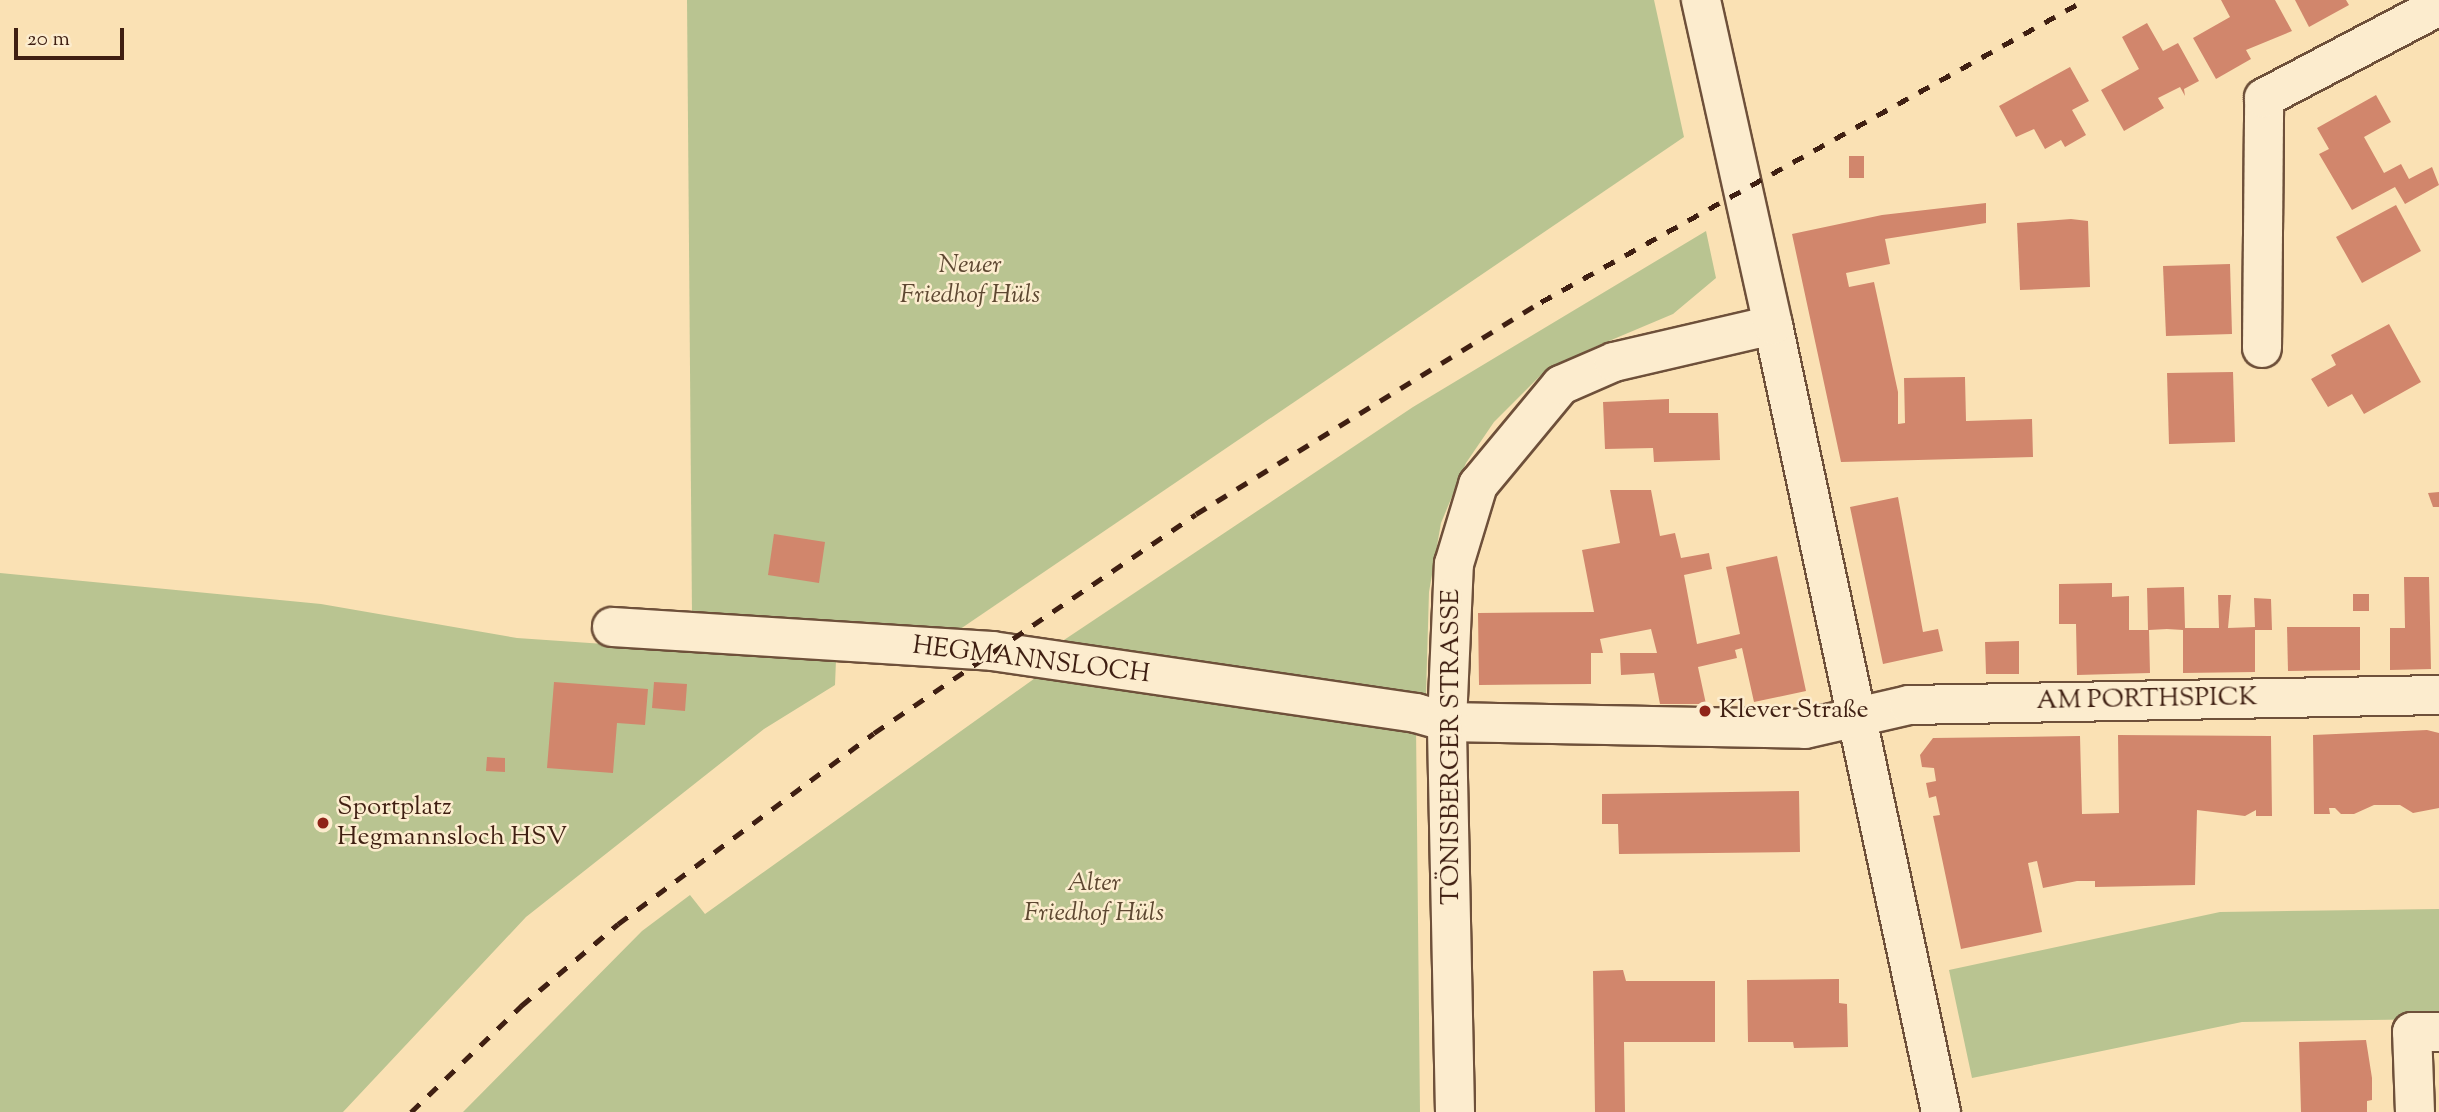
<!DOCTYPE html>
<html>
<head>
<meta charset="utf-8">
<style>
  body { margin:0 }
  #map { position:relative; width:2439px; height:1112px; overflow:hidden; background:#fae1b4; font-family:"Sorts Mill Goudy",serif }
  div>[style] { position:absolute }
  .green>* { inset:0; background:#b9c491 }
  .building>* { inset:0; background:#d1866c }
  .roads { filter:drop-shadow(2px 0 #6e503a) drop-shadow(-2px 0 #6e503a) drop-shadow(0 2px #6e503a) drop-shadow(0 -2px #6e503a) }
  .street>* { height:38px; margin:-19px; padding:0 19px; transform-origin:19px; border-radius:19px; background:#fcecce }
  .secondary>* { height:38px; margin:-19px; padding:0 19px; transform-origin:19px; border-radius:19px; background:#fcecce }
  .rail>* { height:5px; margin-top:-2.5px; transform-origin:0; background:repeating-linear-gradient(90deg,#3f1f12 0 12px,transparent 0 24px) }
  .dots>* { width:19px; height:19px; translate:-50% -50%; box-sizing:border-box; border:4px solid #fcecce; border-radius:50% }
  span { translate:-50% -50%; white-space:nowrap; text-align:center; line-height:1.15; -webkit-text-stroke:5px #fcecce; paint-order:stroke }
  .park-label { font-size:26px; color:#5e4832; font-style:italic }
  .street-label { font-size:26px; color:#3f1f12 }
  .poi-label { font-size:26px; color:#3f1f12 }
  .left { translate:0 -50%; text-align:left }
  .scale { position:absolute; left:14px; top:28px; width:110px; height:32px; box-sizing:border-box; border:4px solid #3f1f12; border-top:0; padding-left:9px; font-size:21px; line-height:24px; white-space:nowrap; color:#3f1f12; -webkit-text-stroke:5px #fcecce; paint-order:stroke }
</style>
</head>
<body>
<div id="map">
  <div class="green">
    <div style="clip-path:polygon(687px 0,1654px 0,1684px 137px,947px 638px,692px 615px)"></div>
    <div style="clip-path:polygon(1706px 231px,1716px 278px,1673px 314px,1590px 349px,1540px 376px,1494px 422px,1466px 463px,1441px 523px,1429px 592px,1426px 694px,1055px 646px,1413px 407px)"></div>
    <div style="clip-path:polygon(0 573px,321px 604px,517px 638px,836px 660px,835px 685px,764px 729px,526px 917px,343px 1112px,0 1112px)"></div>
    <div style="clip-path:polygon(1038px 676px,1416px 725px,1420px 1112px,463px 1112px,642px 931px,690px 895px,705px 914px)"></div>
    <div style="clip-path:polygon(2439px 909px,2439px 1019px,2242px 1022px,1972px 1078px,1949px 970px,2220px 912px)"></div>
  </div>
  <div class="building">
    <div style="clip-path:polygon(2221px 0,2275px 0,2292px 31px,2246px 50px,2251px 59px,2216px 79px,2193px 38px,2230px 17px)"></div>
    <div style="clip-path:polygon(2295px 0,2346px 0,2349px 5px,2309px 27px)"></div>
    <div style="clip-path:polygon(2147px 23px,2163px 51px,2178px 43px,2199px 81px,2184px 89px,2185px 96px,2180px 87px,2158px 98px,2164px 108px,2124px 131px,2101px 90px,2139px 69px,2122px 37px)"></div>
    <div style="clip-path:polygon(2070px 67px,2089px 101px,2072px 110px,2086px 135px,2065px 147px,2061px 140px,2045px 149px,2034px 129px,2016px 137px,1999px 106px)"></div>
    <div style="clip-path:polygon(2376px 95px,2391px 122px,2364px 137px,2384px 173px,2401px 164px,2409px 179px,2432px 167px,2439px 185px,2405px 204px,2395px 187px,2352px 210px,2319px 154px,2329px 149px,2317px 128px)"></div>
    <div style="clip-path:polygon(1849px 156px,1864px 156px,1864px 178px,1849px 178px)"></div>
    <div style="clip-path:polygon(1986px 203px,1986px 223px,1885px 239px,1890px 264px,1846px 273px,1849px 287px,1874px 282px,1898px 392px,1898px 424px,1905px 423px,1904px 378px,1965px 377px,1966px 421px,2032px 419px,2033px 457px,1841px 462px,1792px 234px,1882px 215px)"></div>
    <div style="clip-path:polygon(2396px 205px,2421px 251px,2362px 283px,2336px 237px)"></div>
    <div style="clip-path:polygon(2071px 219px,2088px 221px,2090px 287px,2020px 290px,2017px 223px)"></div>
    <div style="clip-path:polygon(2230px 264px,2232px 334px,2166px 336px,2163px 266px)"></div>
    <div style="clip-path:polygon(2389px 324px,2421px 382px,2364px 414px,2352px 394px,2328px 407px,2311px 379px,2336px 365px,2331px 355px)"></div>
    <div style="clip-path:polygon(2233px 372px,2235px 442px,2169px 444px,2167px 373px)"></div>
    <div style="clip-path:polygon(1669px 399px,1669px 413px,1718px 413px,1720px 460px,1654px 462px,1653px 448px,1605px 449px,1603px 402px)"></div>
    <div style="clip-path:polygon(1610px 490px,1651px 490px,1660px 536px,1675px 533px,1681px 558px,1709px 553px,1712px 569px,1684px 575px,1697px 644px,1740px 634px,1726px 567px,1777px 556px,1806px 691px,1754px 702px,1742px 648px,1735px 650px,1737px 658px,1698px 667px,1706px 704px,1660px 704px,1654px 673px,1621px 675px,1620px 653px,1657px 653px,1651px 629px,1600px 639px,1603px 653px,1591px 653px,1591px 684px,1479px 685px,1478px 613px,1594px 612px,1582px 550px,1620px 543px)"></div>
    <div style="clip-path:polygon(2439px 492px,2439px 507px,2433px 507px,2428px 493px)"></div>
    <div style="clip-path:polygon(1898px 497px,1923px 632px,1938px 629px,1943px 651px,1883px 664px,1850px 507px)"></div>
    <div style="clip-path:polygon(774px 534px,825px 542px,819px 583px,768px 575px)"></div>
    <div style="clip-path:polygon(2404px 577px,2429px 577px,2431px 669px,2390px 670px,2390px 628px,2405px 628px)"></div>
    <div style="clip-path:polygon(2112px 583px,2112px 597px,2129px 596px,2129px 630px,2148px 630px,2147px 588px,2184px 587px,2185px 628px,2219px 628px,2218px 595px,2231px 595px,2228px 628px,2255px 627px,2254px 598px,2271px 599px,2272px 630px,2255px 630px,2255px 672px,2183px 673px,2183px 630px,2167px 629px,2149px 630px,2150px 673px,2077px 675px,2076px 624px,2059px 624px,2059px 584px)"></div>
    <div style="clip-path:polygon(2353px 594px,2369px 594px,2369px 611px,2353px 611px)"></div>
    <div style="clip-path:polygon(2287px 627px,2360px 627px,2360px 670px,2288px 671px)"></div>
    <div style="clip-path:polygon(2019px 641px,2019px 674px,1986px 674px,1985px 642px)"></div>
    <div style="clip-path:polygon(554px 682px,648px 689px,645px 725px,617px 723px,613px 773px,547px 768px)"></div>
    <div style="clip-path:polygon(654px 682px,687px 684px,685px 711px,652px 708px)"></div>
    <div style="clip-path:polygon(2427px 730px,2439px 733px,2439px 808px,2413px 813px,2400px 805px,2374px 805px,2354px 814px,2341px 814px,2335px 808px,2329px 808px,2330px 814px,2314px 814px,2313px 735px)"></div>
    <div style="clip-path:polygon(2118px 735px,2271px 736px,2272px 816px,2256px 816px,2256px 810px,2245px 816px,2197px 810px,2195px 885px,2095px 887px,2095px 881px,2077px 881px,2043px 888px,2037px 861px,2028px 863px,2042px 932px,1961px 949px,1933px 816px,1940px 815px,1936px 796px,1929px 798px,1926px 783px,1936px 781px,1934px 768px,1922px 767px,1920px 755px,1933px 738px,2080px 736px,2082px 814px,2119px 813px)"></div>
    <div style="clip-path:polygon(487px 757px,505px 758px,505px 772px,486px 771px)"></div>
    <div style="clip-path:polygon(1799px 791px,1800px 852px,1619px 854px,1618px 824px,1602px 824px,1602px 794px)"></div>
    <div style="clip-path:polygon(1623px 970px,1626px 981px,1715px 981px,1715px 1042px,1624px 1042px,1625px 1112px,1595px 1112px,1593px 971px)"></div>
    <div style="clip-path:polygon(1839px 979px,1839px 1003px,1847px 1004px,1848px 1047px,1794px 1048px,1793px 1042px,1748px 1042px,1747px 980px)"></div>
    <div style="clip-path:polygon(2366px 1040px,2372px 1078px,2372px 1100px,2367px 1101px,2367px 1112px,2301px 1112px,2299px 1042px)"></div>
  </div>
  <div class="roads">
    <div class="street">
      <div style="left:1773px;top:325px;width:805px;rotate:77.95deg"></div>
      <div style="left:2262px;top:348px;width:250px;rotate:-89.5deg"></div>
      <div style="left:2264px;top:98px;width:198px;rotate:-27.7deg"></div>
      <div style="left:612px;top:627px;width:381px;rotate:3.6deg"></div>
      <div style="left:992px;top:651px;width:429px;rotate:8.3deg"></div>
      <div style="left:1416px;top:713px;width:32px;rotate:16deg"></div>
      <div style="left:1447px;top:722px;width:358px;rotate:1.1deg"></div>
      <div style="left:1805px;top:729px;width:107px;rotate:-13deg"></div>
      <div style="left:1909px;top:705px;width:530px;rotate:-1.08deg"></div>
      <div style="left:2415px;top:1112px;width:80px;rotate:-92.1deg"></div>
      <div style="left:2412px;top:1032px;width:27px"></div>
    </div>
    <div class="secondary">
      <div style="left:1455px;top:1112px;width:390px;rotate:-91.2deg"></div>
      <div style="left:1447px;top:722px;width:158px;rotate:-87.5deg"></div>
      <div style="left:1454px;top:564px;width:83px;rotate:-73.1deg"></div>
      <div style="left:1478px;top:485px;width:130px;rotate:-50.3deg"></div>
      <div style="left:1561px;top:385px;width:58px;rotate:-23.5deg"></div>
      <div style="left:1614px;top:362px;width:163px;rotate:-13.1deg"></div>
      <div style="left:1773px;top:325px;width:333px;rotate:-102.5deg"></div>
    </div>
  </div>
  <div class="rail">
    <div style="left:411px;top:1112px;width:153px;rotate:-43.9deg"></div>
    <div style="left:521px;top:1006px;width:127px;rotate:-40.2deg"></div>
    <div style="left:618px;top:924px;width:319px;rotate:-36.7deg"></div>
    <div style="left:874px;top:733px;width:389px;rotate:-34.2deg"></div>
    <div style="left:1196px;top:514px;width:405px;rotate:-31.6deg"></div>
    <div style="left:1541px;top:302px;width:622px;rotate:-29.04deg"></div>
  </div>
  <div class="dots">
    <div style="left:1705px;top:711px;background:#8f2418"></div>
    <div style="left:323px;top:823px;background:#8f2418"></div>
  </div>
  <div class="park-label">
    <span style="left:970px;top:281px">Neuer<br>Friedhof Hüls</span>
    <span style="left:1094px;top:899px">Alter<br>Friedhof Hüls</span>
  </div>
  <div class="street-label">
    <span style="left:1031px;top:661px;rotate:7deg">HEGMANNSLOCH</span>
    <span style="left:2147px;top:700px;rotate:-1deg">AM PORTHSPICK</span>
    <span style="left:1452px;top:747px;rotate:-90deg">TÖNISBERGER STRASSE</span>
  </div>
  <div class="poi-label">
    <span class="left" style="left:1719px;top:711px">Klever Straße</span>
    <span class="left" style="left:337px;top:823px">Sportplatz<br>Hegmannsloch HSV</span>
  </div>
  <div class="scale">20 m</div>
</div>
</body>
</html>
